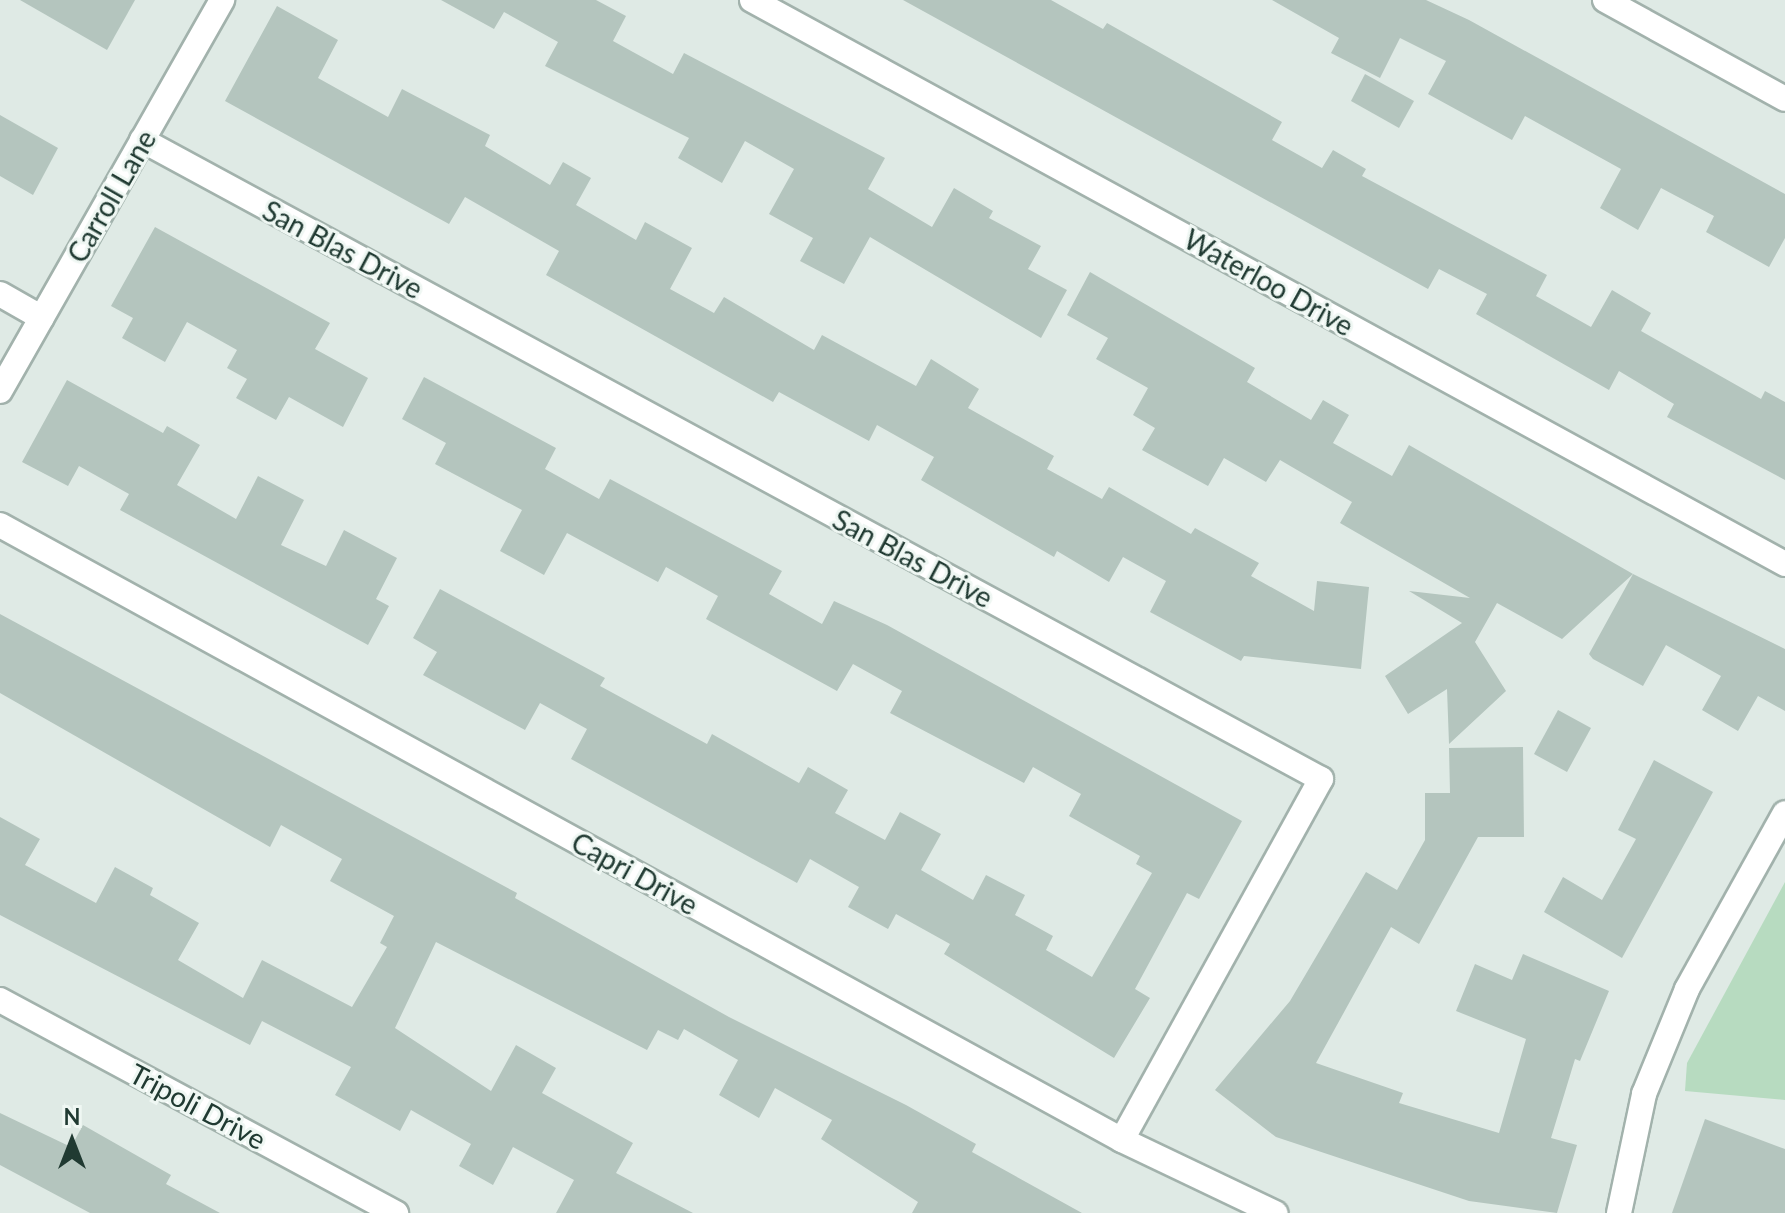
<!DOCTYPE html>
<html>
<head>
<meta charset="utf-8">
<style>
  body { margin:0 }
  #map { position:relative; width:1785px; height:1213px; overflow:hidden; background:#dfeae5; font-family:Lato,sans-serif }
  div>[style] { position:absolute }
  .green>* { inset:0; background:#b7dbc0 }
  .building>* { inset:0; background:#b4c5be }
  .roads { filter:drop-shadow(2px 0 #a2b2ac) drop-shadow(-2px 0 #a2b2ac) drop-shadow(0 2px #a2b2ac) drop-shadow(0 -2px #a2b2ac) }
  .street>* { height:24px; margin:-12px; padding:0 12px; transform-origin:12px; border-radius:12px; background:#fff }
  .secondary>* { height:24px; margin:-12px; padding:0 12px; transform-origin:12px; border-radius:12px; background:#fff }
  span { translate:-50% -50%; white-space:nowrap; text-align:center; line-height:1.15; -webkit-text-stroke:6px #eff7f3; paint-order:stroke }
  .street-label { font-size:28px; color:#203a32 }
  .north { position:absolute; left:32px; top:1101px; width:80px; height:80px; -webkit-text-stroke:6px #eff7f3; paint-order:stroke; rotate:0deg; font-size:22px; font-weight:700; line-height:32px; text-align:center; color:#203a32 }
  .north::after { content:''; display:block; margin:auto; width:28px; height:36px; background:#203a32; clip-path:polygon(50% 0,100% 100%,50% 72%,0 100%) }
</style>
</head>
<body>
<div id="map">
  <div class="green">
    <div style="clip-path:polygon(1785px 882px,1785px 1100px,1685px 1091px,1687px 1063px)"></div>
  </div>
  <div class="building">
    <div style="clip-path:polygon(20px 0,135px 0,107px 50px)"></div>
    <div style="clip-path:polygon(441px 0,596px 0,626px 16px,613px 41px,673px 74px,684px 53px,885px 158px,868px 189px,932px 227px,954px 188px,993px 211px,989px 218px,1041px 246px,1028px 269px,1067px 290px,1041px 338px,870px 237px,844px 284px,800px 261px,813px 238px,769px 214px,794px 169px,745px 141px,722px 183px,678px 158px,689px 138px,545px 66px,558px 42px,504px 12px,494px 29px)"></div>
    <div style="clip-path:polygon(903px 0,1051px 0,1103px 29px,1107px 23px,1282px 122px,1272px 140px,1322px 168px,1333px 150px,1366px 169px,1362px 176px,1547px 275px,1536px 296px,1591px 327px,1612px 290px,1651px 313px,1641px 331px,1761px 399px,1765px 391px,1785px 402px,1785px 480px,1667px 417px,1674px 404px,1619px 371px,1609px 390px,1476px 314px,1487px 294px,1439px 269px,1428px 289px)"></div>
    <div style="clip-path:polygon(1272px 0,1426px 0,1469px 20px,1785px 194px,1785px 238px,1769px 267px,1706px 232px,1714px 216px,1661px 188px,1638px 230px,1600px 208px,1621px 169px,1525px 116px,1512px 140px,1428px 94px,1446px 61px,1400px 38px,1380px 78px,1331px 53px,1339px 38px)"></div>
    <div style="clip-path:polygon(277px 6px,338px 40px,318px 78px,388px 117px,402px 89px,490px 135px,485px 146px,550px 185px,563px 162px,591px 178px,576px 205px,636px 240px,645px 222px,692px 248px,670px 289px,714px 313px,724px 297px,814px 350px,822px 335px,916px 386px,931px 359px,979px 389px,968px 408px,1054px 456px,1047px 469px,1102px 499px,1109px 487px,1191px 534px,1195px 528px,1259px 563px,1251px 576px,1314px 611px,1317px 581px,1369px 587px,1361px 669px,1244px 656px,1241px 661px,1150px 612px,1166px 581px,1123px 557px,1109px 582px,1057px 551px,1054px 557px,921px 480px,934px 457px,877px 425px,869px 441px,779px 392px,773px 402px,546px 275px,559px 251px,465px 197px,449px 224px,225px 101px)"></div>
    <div style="clip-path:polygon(1365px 74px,1414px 101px,1399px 128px,1351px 101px)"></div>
    <div style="clip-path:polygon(0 115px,58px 148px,33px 195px,0 176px)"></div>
    <div style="clip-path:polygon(155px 227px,330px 323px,315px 349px,368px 378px,343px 427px,289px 397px,276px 420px,236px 398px,247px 379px,227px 368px,237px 350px,187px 322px,165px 362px,122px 338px,133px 318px,111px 306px)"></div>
    <div style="clip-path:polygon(1090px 272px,1255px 368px,1247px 382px,1311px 420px,1323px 400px,1349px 415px,1333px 443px,1392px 476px,1409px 445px,1633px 574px,1562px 639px,1497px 603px,1475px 642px,1506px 691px,1449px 744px,1447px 689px,1408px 714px,1385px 676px,1462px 623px,1409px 591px,1470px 598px,1340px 523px,1352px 502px,1280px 460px,1266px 482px,1224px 458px,1208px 486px,1142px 450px,1155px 428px,1133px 415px,1148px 388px,1096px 359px,1108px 338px,1067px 315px)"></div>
    <div style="clip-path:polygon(424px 377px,556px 448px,545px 469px,599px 499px,610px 479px,782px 571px,769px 594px,822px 624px,834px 601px,887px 625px,1242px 821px,1199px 899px,1187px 893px,1135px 989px,1150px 998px,1114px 1058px,944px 954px,950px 944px,896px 914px,888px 929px,848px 907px,859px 887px,810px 859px,797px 883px,571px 759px,587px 729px,540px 703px,525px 730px,423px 675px,437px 652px,413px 638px,440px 589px,605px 678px,600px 686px,707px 744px,712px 734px,799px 783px,808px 767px,848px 790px,835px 813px,885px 840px,900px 812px,941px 834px,921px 870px,973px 900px,986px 875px,1025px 895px,1015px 915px,1053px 936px,1046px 950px,1092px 977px,1152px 873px,1136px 864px,1140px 856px,1069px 816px,1081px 794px,1033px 767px,1024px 783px,890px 713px,902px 691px,853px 664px,837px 691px,706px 619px,718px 596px,666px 567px,658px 582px,567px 533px,544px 575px,500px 551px,522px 510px,435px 464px,446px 443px,402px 419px)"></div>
    <div style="clip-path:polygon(67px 380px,163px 433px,167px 426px,200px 445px,177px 485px,236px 519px,258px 476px,304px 500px,281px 545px,326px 566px,344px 530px,397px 558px,376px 599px,389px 606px,368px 645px,120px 510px,129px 494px,79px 466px,68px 486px,22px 462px)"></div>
    <div style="clip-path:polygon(1633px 574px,1785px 649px,1785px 711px,1758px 696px,1738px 731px,1702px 710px,1721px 676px,1666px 645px,1643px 686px,1593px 659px,1589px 654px)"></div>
    <div style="clip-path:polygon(0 614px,517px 893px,515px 898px,729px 1017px,906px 1105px,976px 1144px,972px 1152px,1082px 1213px,912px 1213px,918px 1202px,821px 1139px,832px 1120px,775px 1088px,759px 1118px,719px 1095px,738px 1060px,684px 1029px,678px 1040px,658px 1030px,647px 1050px,436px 942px,395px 1028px,491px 1091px,516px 1045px,556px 1068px,542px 1093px,633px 1143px,616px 1173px,693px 1213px,556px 1213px,574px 1180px,513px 1147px,493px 1185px,459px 1166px,471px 1144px,411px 1110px,400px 1131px,335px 1095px,351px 1067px,262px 1021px,250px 1045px,0 915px,0 817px,40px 839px,25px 865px,96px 903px,115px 867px,153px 888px,150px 895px,199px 923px,178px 960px,243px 998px,262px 960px,352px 1007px,387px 947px,380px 943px,394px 916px,330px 881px,342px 859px,281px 825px,270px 847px,0 693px)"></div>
    <div style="clip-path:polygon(1558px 710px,1591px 728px,1567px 772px,1534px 754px)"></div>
    <div style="clip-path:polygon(1523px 747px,1524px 837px,1478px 837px,1419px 944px,1391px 927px,1316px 1063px,1403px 1093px,1399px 1103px,1499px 1133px,1526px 1039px,1456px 1011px,1475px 964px,1512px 980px,1523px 954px,1609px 991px,1580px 1061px,1575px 1059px,1551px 1138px,1577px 1145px,1557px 1213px,1469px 1201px,1276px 1137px,1215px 1090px,1290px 1001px,1366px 872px,1397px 890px,1425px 840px,1425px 793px,1450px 793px,1449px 748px)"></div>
    <div style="clip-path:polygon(1654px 760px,1713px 792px,1622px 958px,1544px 912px,1563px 877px,1602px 900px,1636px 839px,1618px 830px)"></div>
    <div style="clip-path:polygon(0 1113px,71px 1147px,83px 1125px,171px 1175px,166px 1184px,220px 1213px,90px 1213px,0 1165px)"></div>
    <div style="clip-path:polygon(1705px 1119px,1785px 1149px,1785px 1213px,1672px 1213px)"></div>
  </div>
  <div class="roads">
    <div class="street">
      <div style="left:752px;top:0;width:1177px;rotate:28.63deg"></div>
      <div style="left:1605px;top:0;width:205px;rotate:28.8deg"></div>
      <div style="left:142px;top:140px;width:1341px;rotate:28.46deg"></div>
      <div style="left:1321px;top:779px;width:412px;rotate:118.9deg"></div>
      <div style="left:0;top:294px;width:48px;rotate:29.7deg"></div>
      <div style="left:0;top:525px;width:1279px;rotate:28.73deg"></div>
      <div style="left:1122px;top:1140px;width:170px;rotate:25.5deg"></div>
      <div style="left:0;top:1000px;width:450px;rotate:28.3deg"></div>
      <div style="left:1619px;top:1213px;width:122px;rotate:-78.1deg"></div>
      <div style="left:1644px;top:1094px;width:113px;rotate:-67.7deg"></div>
      <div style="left:1687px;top:989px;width:201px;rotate:-60.9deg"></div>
    </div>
    <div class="secondary">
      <div style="left:0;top:391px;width:450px;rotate:-60.4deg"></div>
    </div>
  </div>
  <div class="street-label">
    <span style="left:111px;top:196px;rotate:-60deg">Carroll Lane</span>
    <span style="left:343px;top:249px;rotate:28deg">San Blas Drive</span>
    <span style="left:1269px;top:282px;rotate:29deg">Waterloo Drive</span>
    <span style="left:913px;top:558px;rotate:28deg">San Blas Drive</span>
    <span style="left:635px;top:873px;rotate:29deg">Capri Drive</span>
    <span style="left:198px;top:1106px;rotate:28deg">Tripoli Drive</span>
  </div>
  <div class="north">N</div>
</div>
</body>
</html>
